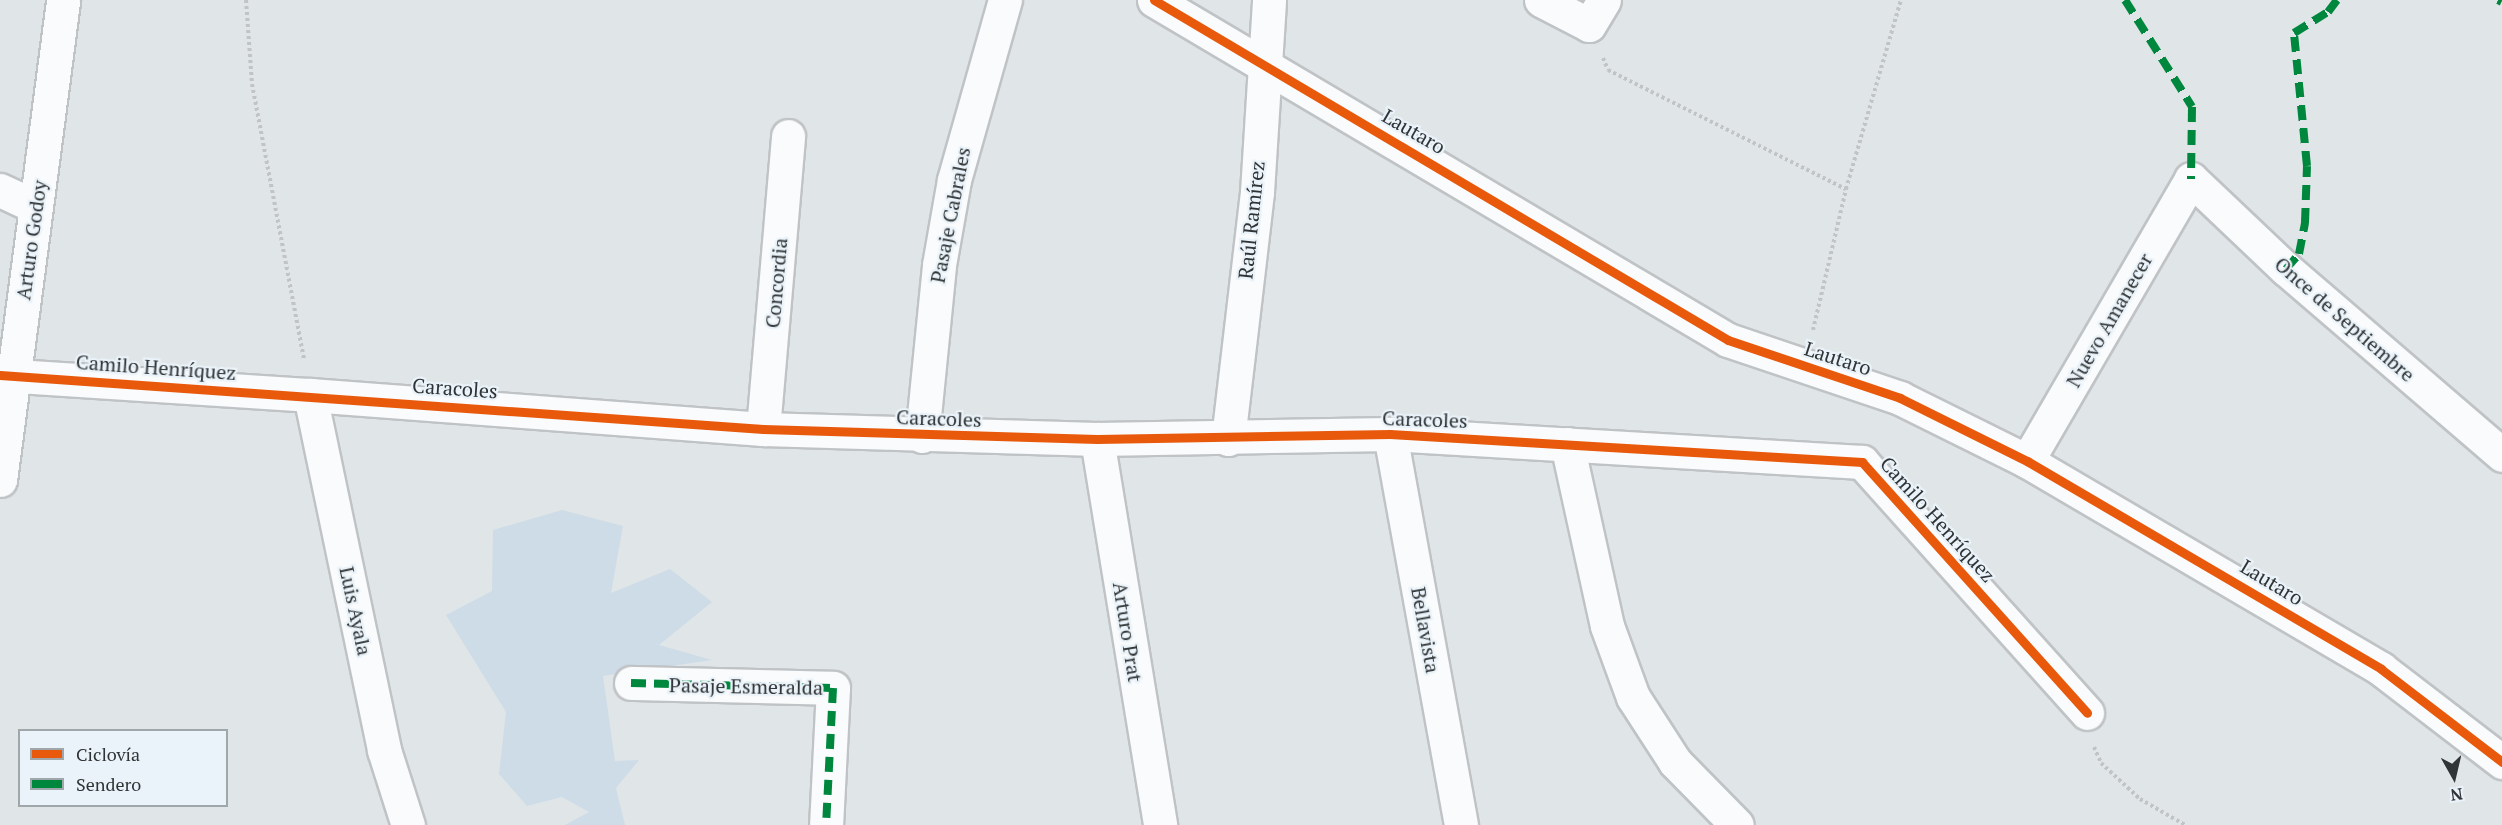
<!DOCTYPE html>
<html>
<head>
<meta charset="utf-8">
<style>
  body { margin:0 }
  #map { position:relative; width:2502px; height:825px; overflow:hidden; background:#e0e5e8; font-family:"PT Serif",serif }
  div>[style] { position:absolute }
  .green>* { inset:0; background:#cddce7 }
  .path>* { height:4px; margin-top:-2px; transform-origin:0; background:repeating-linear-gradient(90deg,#c1c3c5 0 3px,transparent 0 6px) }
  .roads { filter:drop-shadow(2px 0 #c0c3c6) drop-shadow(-2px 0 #c0c3c6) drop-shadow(0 2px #c0c3c6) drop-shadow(0 -2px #c0c3c6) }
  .minor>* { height:33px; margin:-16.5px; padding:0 16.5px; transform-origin:16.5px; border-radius:16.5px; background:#fafbfc }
  .tertiary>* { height:33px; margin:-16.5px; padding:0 16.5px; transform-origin:16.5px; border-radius:16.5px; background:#fafbfc }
  .quiet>* { height:8px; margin-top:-4px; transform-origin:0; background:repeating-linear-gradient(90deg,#00873e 0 15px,transparent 0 23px) }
  .cycleway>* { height:9px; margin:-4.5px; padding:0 4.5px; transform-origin:4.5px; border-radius:4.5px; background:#e8590c }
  span { translate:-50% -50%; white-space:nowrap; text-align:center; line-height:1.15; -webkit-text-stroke:4.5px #eaf3f9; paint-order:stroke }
  .street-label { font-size:20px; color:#303436 }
  .legend { position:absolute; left:18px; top:729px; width:210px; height:78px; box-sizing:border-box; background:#eaf3f9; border:2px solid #a0a7ab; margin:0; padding:8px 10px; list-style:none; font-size:18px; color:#303436 }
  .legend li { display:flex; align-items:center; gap:12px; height:30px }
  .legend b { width:30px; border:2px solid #a0a7ab }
  .north { position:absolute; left:2424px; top:747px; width:60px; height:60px; -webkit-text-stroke:4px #eaf3f9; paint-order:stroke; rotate:172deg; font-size:16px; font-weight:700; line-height:24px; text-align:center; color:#303436 }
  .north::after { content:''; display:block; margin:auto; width:21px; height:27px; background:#303436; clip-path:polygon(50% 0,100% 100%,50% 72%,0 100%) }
</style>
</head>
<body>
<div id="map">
  <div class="green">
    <div style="clip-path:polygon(562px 510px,623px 526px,611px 593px,670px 569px,712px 602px,659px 645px,712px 660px,603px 676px,615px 761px,639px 760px,616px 788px,625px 825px,565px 825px,589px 812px,562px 797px,527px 806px,499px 774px,506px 712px,446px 615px,492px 591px,493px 530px)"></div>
  </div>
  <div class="path">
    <div style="left:246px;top:0;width:84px;rotate:85.9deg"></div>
    <div style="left:252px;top:84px;width:280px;rotate:79.3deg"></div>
    <div style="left:1603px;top:58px;width:13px;rotate:67deg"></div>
    <div style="left:1608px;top:70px;width:266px;rotate:26.6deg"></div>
    <div style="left:1813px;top:330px;width:145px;rotate:-76.8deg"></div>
    <div style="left:1846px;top:189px;width:197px;rotate:-73.8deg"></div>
    <div style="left:2094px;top:747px;width:17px;rotate:66deg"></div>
    <div style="left:2101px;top:763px;width:53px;rotate:42.7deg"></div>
    <div style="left:2140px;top:799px;width:52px;rotate:30deg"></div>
  </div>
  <div class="roads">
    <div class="minor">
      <div style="left:1154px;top:0;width:667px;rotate:30.64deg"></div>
      <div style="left:1728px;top:340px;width:182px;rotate:18.6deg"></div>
      <div style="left:1900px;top:398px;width:142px;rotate:26.4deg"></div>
      <div style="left:2027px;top:461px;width:411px;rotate:30.4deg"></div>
      <div style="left:2381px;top:669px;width:153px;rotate:37.5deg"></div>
      <div style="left:1541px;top:0;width:54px;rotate:27.5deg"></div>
      <div style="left:1589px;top:25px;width:29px;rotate:-59deg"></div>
      <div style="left:0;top:190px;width:38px;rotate:25deg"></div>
      <div style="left:310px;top:395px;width:454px;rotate:4.3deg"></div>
      <div style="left:763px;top:429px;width:334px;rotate:1.7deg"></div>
      <div style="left:1097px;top:439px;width:293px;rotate:-1deg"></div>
      <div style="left:1390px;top:434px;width:473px;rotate:3.4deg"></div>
      <div style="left:1862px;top:462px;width:337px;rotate:48.1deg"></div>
      <div style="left:763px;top:429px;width:294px;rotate:-85.1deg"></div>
      <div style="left:1390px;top:434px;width:397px;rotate:79.7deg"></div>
      <div style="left:922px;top:436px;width:172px;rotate:-84.3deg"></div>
      <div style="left:939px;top:265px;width:86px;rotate:-80deg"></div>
      <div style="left:954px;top:180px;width:187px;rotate:-74.2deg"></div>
      <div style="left:1097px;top:439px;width:391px;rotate:80.7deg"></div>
      <div style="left:1228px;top:439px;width:249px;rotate:-83.3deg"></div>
      <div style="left:1257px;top:192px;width:192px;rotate:-86.4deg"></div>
      <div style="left:1567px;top:444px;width:186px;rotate:77.6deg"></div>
      <div style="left:1607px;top:626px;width:76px;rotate:69.9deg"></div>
      <div style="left:1633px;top:697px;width:77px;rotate:57.1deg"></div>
      <div style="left:1675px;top:762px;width:88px;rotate:45.5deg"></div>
      <div style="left:2027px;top:461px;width:326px;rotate:-59.8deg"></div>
      <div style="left:2191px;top:179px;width:131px;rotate:43.5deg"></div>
      <div style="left:2286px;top:269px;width:285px;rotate:40.7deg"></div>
      <div style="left:631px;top:683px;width:202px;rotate:1.4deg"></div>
      <div style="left:833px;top:688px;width:137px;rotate:92.9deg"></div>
    </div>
    <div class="tertiary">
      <div style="left:0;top:375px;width:311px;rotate:3.7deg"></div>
      <div style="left:310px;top:395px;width:363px;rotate:78.2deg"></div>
      <div style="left:384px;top:750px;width:79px;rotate:72.3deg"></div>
      <div style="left:0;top:480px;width:484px;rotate:-82.5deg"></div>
    </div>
  </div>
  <div class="quiet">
    <div style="left:2125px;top:0;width:126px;rotate:57.9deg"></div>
    <div style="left:2192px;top:107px;width:72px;rotate:90.8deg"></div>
    <div style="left:2498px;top:0;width:4px;rotate:27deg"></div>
    <div style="left:2286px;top:269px;width:20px;rotate:-49deg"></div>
    <div style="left:2299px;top:254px;width:32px;rotate:-79deg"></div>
    <div style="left:2305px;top:223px;width:57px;rotate:-88deg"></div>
    <div style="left:2307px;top:166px;width:134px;rotate:-95.6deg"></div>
    <div style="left:2294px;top:33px;width:40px;rotate:-32deg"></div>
    <div style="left:2328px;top:12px;width:15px;rotate:-53deg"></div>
    <div style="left:631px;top:683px;width:202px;rotate:1.4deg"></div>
    <div style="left:833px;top:688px;width:137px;rotate:92.9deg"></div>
  </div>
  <div class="cycleway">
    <div style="left:1154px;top:0;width:667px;rotate:30.64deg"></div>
    <div style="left:1728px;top:340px;width:182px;rotate:18.6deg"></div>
    <div style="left:1900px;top:398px;width:142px;rotate:26.4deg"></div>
    <div style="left:2027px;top:461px;width:411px;rotate:30.4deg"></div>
    <div style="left:2381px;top:669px;width:153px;rotate:37.5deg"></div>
    <div style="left:0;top:375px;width:765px;rotate:4.05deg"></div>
    <div style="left:763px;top:429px;width:334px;rotate:1.7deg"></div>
    <div style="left:1097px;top:439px;width:293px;rotate:-1deg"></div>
    <div style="left:1390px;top:434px;width:473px;rotate:3.4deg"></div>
    <div style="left:1862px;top:462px;width:337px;rotate:48.1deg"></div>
  </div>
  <div class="street-label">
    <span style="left:1414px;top:131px;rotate:30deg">Lautaro</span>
    <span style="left:950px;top:215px;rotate:-79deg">Pasaje Cabrales</span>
    <span style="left:1251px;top:220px;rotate:-84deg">Raúl Ramírez</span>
    <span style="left:31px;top:240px;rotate:-82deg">Arturo Godoy</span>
    <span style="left:776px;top:283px;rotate:-85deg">Concordia</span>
    <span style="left:2345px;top:319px;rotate:41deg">Once de Septiembre</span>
    <span style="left:2109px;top:320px;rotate:-60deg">Nuevo Amanecer</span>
    <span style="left:1838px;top:358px;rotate:18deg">Lautaro</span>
    <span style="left:156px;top:367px;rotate:4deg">Camilo Henríquez</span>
    <span style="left:455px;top:388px;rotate:4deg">Caracoles</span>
    <span style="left:939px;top:418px;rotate:2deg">Caracoles</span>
    <span style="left:1425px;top:419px;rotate:2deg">Caracoles</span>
    <span style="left:1938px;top:519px;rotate:48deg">Camilo Henríquez</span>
    <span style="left:2272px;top:582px;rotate:31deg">Lautaro</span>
    <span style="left:356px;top:611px;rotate:78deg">Luis Ayala</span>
    <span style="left:1426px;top:630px;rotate:80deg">Bellavista</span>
    <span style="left:1128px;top:632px;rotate:81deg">Arturo Prat</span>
    <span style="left:746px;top:686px;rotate:1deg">Pasaje Esmeralda</span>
  </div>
  <ul class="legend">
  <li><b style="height:8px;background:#e8590c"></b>Ciclovía</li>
  <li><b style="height:8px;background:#00873e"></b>Sendero</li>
  </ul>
  <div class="north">N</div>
</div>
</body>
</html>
